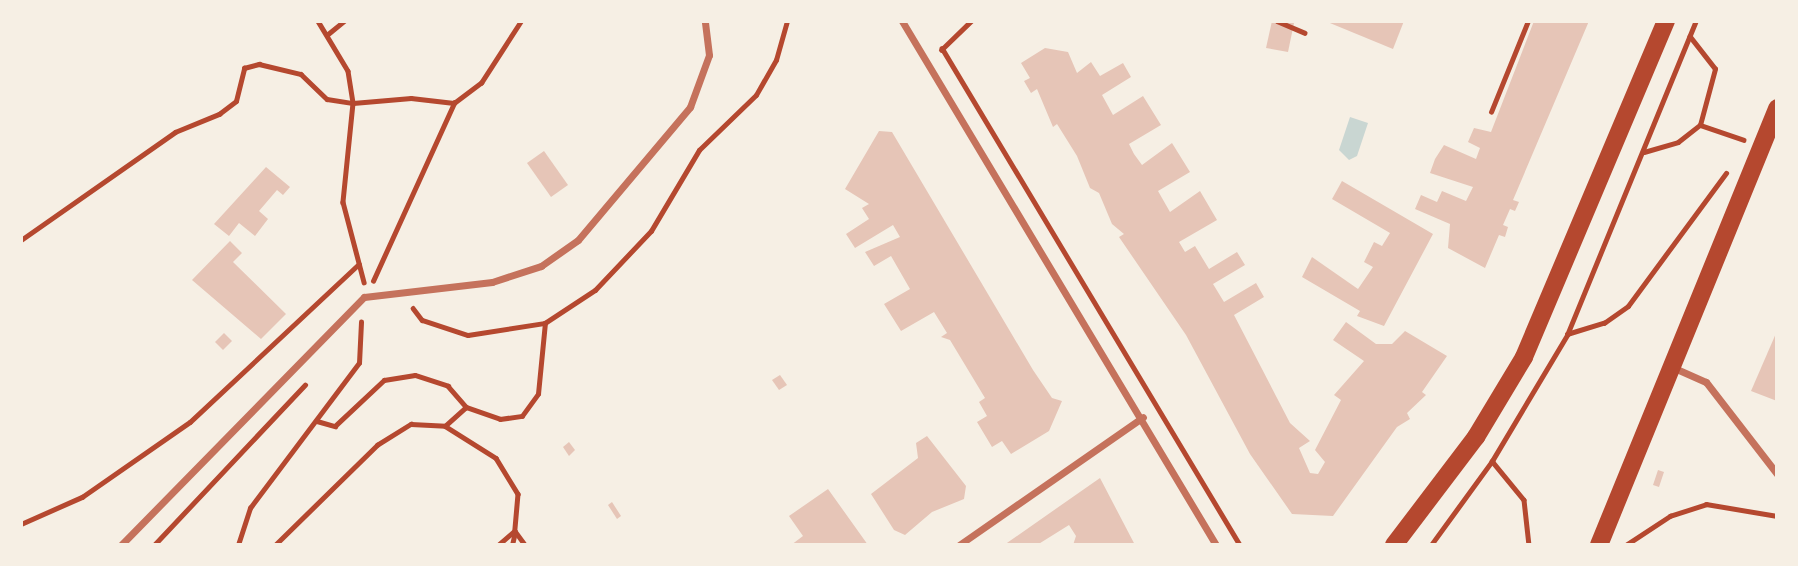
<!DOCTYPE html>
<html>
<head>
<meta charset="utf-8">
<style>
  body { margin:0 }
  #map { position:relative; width:1798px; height:566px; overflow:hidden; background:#f6efe4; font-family:Merriweather,serif }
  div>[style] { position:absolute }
  .water>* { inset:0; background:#c9d6d2 }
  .building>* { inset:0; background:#e6c5b7 }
  .path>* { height:4.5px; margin:-2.25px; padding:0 2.25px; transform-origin:2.25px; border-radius:2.25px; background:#b5482f }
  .minor>* { height:7px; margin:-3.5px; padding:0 3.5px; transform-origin:3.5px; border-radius:3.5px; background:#c5725c }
  .primary>* { height:18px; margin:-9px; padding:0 9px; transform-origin:9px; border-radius:9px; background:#b5482f }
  span { translate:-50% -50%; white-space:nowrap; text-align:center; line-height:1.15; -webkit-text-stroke:7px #f6efe4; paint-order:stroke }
  .frame { position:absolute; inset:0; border:23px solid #f6efe4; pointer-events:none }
</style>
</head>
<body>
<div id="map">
  <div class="water">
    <div style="clip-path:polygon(1350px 117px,1368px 123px,1357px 156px,1349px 160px,1339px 150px)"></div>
  </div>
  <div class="building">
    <div style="clip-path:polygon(1272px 21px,1294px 23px,1288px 52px,1266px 48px)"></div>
    <div style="clip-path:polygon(1325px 21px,1404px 21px,1393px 49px)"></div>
    <div style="clip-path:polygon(1534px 21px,1589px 21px,1513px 200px,1519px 202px,1515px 211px,1510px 209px,1503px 225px,1508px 227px,1505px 237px,1499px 235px,1485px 268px,1448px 248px,1450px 224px,1415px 209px,1421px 195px,1437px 202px,1442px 191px,1466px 201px,1473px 187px,1430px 173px,1435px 159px,1444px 145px,1476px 159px,1480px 148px,1468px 142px,1474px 128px,1491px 132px)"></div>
    <div style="clip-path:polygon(1045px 48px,1068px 52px,1077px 73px,1091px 62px,1100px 76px,1123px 63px,1131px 77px,1102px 95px,1113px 115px,1143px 96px,1161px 125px,1129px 144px,1134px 154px,1142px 165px,1172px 143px,1190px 172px,1158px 191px,1170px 212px,1200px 191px,1217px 220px,1179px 242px,1185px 252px,1195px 246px,1209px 269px,1237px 252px,1245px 265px,1213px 284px,1224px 302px,1256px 283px,1264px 297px,1234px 315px,1290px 423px,1310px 441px,1299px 448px,1310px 473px,1318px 474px,1325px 462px,1315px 450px,1341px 400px,1334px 395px,1364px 361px,1333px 340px,1346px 322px,1376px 344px,1392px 344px,1405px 331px,1447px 356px,1422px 392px,1426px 395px,1407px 413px,1410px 419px,1397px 427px,1333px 516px,1292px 514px,1250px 454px,1186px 335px,1119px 237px,1124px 234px,1112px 224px,1099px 193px,1090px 188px,1077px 156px,1057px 124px,1053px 127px,1037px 89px,1031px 93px,1024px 81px,1030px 78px,1021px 63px)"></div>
    <div style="clip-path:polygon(879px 131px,892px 132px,1033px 370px,1052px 398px,1062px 401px,1049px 431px,1011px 454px,1002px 441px,992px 447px,977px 422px,987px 416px,979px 402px,985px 398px,950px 340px,941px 337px,947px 333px,934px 312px,901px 331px,884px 304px,910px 289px,891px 256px,874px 266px,865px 252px,900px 237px,893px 225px,855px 248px,846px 234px,869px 219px,862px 208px,869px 204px,845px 189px)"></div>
    <div style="clip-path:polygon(544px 151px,568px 185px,551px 197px,527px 163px)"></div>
    <div style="clip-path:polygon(266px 167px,290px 187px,283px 195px,277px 190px,259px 211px,268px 219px,255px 236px,239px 223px,229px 236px,214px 224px)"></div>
    <div style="clip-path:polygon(1342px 181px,1433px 234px,1384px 326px,1357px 316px,1360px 311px,1302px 277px,1312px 257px,1358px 289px,1373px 267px,1364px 262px,1374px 242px,1382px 246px,1390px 233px,1332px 199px)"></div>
    <div style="clip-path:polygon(230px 241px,242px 253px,233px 262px,286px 314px,261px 339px,192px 280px)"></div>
    <div style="clip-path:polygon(1777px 331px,1777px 401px,1751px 391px)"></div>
    <div style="clip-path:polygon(224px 333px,232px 341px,223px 350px,215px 342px)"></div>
    <div style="clip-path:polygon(780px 375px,787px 385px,779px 390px,772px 380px)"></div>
    <div style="clip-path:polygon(927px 436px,966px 486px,964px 499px,932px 512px,905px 535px,894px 530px,871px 494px,918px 458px,916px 443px)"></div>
    <div style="clip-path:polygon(569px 442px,575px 450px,569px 456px,563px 447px)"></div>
    <div style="clip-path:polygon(1658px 470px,1664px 472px,1659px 487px,1653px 485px)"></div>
    <div style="clip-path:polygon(1100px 478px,1135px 545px,1073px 545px,1076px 536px,1069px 525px,1037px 545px,1004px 545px)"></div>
    <div style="clip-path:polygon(828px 489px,868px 545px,791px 545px,803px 536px,789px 516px)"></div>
    <div style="clip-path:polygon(612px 502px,621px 516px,617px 519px,608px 505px)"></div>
  </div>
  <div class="path">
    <div style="left:318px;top:21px;width:58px;rotate:59deg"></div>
    <div style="left:348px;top:71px;width:32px;rotate:81deg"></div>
    <div style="left:353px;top:103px;width:100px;rotate:95.8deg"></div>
    <div style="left:343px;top:202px;width:83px;rotate:75.3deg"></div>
    <div style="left:1277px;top:21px;width:30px;rotate:23deg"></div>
    <div style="left:328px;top:34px;width:21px;rotate:-39deg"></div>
    <div style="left:942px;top:48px;width:579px;rotate:59.05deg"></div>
    <div style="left:941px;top:50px;width:42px;rotate:-44deg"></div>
    <div style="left:1491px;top:112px;width:98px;rotate:-67.9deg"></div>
    <div style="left:1700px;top:125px;width:46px;rotate:18.8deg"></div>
    <div style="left:1644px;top:152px;width:35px;rotate:-16deg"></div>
    <div style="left:1678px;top:142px;width:28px;rotate:-38deg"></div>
    <div style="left:1700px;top:125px;width:58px;rotate:-75deg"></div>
    <div style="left:1715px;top:69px;width:41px;rotate:-128deg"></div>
    <div style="left:21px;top:240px;width:188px;rotate:-35deg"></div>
    <div style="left:175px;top:132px;width:48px;rotate:-22.2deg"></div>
    <div style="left:219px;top:114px;width:21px;rotate:-37deg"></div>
    <div style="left:236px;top:101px;width:34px;rotate:-76deg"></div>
    <div style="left:244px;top:68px;width:16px;rotate:-15deg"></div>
    <div style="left:259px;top:64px;width:43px;rotate:13.4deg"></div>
    <div style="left:301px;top:74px;width:36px;rotate:44deg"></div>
    <div style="left:327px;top:99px;width:26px;rotate:9deg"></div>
    <div style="left:353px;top:103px;width:58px;rotate:-4.9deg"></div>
    <div style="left:411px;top:98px;width:43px;rotate:6.6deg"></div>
    <div style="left:373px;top:281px;width:196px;rotate:-65.5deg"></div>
    <div style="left:454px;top:103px;width:34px;rotate:-37deg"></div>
    <div style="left:481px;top:83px;width:74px;rotate:-57.2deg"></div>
    <div style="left:413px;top:308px;width:15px;rotate:53deg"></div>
    <div style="left:422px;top:320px;width:48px;rotate:18.1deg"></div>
    <div style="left:468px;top:335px;width:78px;rotate:-8.9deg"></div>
    <div style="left:545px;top:323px;width:60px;rotate:-33.4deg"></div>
    <div style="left:595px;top:290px;width:81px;rotate:-46.5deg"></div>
    <div style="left:651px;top:231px;width:94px;rotate:-59.3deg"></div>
    <div style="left:699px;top:150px;width:79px;rotate:-44deg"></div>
    <div style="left:756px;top:95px;width:40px;rotate:-60.3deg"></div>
    <div style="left:776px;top:60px;width:41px;rotate:-74.2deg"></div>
    <div style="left:1567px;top:334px;width:39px;rotate:-17deg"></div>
    <div style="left:1604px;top:323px;width:29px;rotate:-35deg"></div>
    <div style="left:1628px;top:306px;width:165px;rotate:-53.6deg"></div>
    <div style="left:317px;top:421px;width:19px;rotate:16deg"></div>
    <div style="left:335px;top:426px;width:67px;rotate:-43.2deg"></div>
    <div style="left:384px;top:380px;width:31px;rotate:-9deg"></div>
    <div style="left:415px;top:375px;width:35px;rotate:18deg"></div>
    <div style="left:448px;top:386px;width:28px;rotate:49deg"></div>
    <div style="left:445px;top:426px;width:28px;rotate:-42deg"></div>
    <div style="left:466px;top:407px;width:36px;rotate:19deg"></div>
    <div style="left:500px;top:419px;width:22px;rotate:-8deg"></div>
    <div style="left:522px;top:416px;width:27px;rotate:-54deg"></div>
    <div style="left:538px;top:394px;width:71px;rotate:-84.4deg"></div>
    <div style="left:1492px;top:461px;width:50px;rotate:50.6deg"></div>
    <div style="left:1524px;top:500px;width:45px;rotate:83.7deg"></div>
    <div style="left:21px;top:524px;width:67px;rotate:-23.9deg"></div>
    <div style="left:82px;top:497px;width:131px;rotate:-34.8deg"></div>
    <div style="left:190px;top:422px;width:231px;rotate:-43.1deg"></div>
    <div style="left:515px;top:531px;width:17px;rotate:54deg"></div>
    <div style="left:154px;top:545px;width:220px;rotate:-46.7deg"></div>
    <div style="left:238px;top:545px;width:39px;rotate:-72deg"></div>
    <div style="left:250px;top:508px;width:181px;rotate:-53.1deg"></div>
    <div style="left:359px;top:363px;width:41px;rotate:-87.2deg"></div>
    <div style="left:275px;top:545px;width:143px;rotate:-44.4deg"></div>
    <div style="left:377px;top:445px;width:40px;rotate:-32deg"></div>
    <div style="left:411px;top:424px;width:34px;rotate:3deg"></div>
    <div style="left:445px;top:426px;width:60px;rotate:32.1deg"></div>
    <div style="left:496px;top:458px;width:42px;rotate:58.6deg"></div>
    <div style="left:518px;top:494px;width:37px;rotate:95deg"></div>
    <div style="left:515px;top:531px;width:21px;rotate:139deg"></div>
    <div style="left:512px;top:545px;width:13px;rotate:-77deg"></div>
    <div style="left:1431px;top:545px;width:104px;rotate:-54deg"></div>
    <div style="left:1492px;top:461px;width:147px;rotate:-59.2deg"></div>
    <div style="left:1567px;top:335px;width:339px;rotate:-67.7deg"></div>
    <div style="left:1626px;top:545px;width:53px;rotate:-33.4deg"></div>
    <div style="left:1670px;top:516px;width:38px;rotate:-18deg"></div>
    <div style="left:1706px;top:504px;width:72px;rotate:9.6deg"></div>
  </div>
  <div class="minor">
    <div style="left:902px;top:21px;width:611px;rotate:59.07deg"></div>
    <div style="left:1672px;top:367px;width:37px;rotate:24deg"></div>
    <div style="left:1706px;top:382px;width:116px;rotate:52.3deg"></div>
    <div style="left:121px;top:545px;width:347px;rotate:-45.6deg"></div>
    <div style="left:364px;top:297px;width:129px;rotate:-6.7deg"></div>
    <div style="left:492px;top:282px;width:52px;rotate:-18.1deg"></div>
    <div style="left:541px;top:266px;width:45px;rotate:-35.1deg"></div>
    <div style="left:578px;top:240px;width:174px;rotate:-49.9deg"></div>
    <div style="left:690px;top:107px;width:55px;rotate:-69.9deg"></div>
    <div style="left:709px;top:55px;width:34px;rotate:-97deg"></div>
    <div style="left:959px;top:545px;width:224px;rotate:-34.8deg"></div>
  </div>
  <div class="primary">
    <div style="left:1394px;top:545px;width:136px;rotate:-52.8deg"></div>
    <div style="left:1476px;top:437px;width:93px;rotate:-59deg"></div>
    <div style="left:1524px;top:357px;width:365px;rotate:-67.1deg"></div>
    <div style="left:1599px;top:545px;width:472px;rotate:-67.8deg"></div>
  </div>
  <div class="frame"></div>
</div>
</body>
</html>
